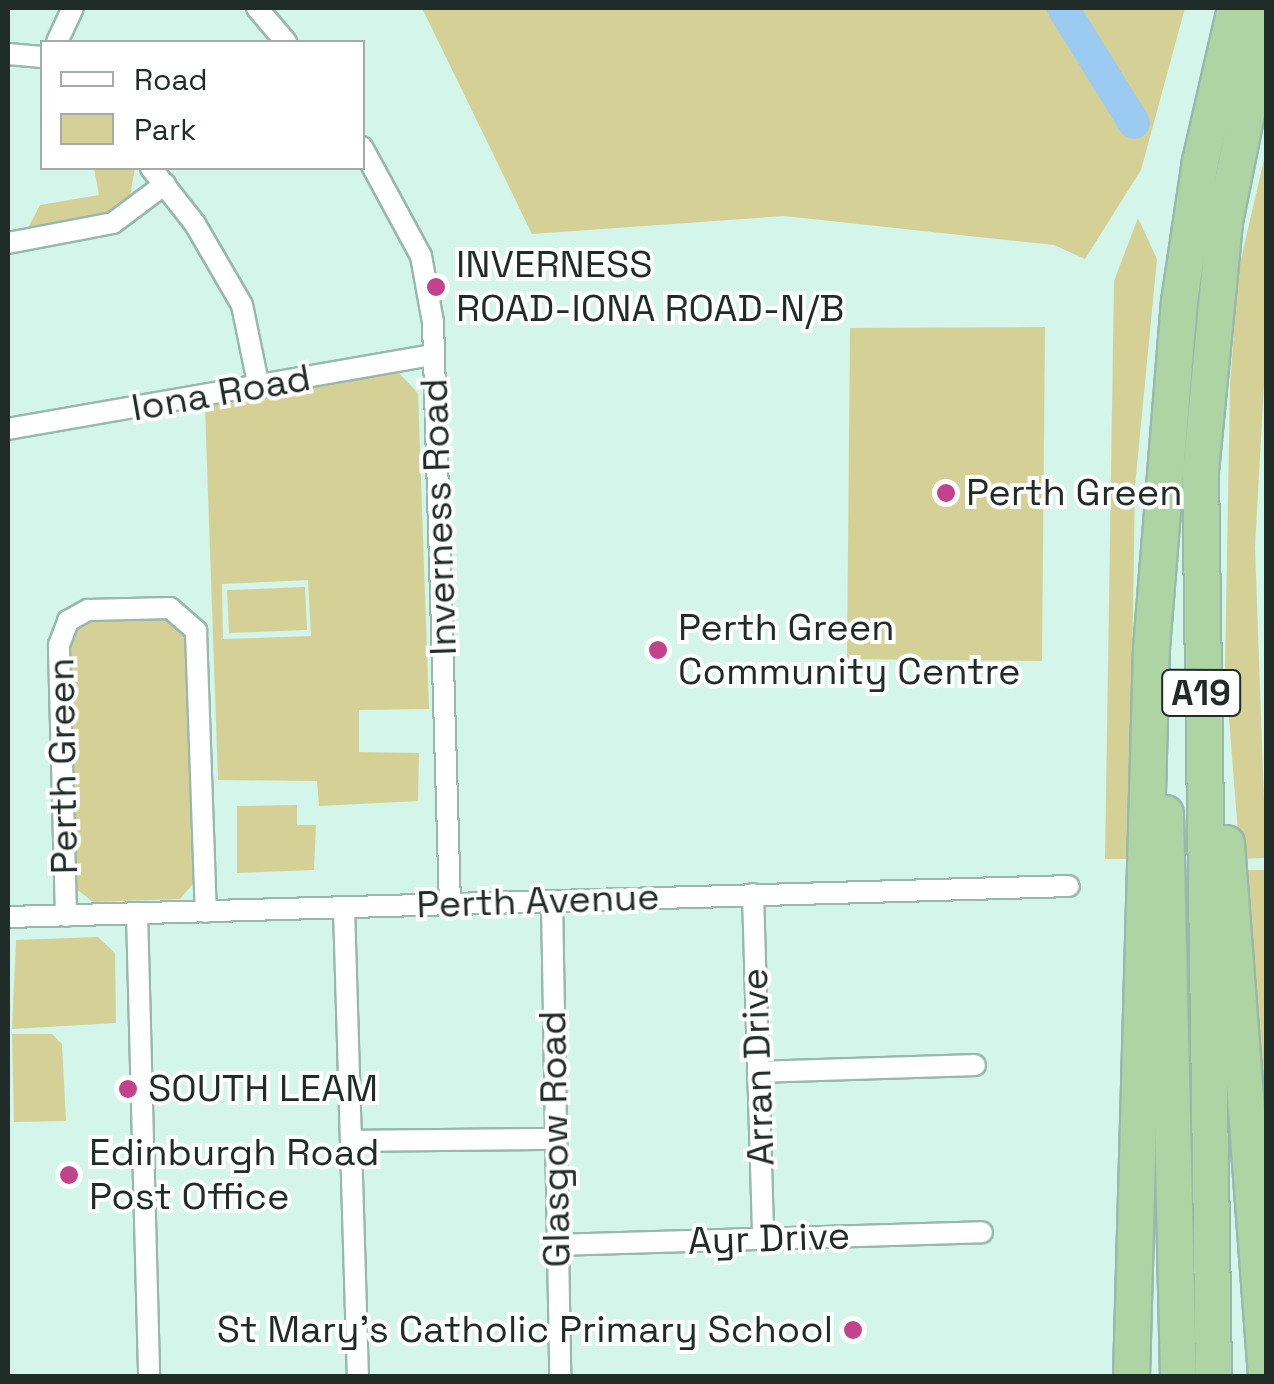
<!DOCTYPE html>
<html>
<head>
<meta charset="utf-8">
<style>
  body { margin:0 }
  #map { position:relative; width:1274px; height:1384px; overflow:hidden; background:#d3f5ea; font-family:"Space Grotesk",sans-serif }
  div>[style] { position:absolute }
  .green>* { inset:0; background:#d5d196 }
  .river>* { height:32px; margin:-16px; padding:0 16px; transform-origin:16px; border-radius:16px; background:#9ccbf1 }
  .roads { filter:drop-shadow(2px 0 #98b8ae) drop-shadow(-2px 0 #98b8ae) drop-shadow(0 2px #98b8ae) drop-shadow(0 -2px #98b8ae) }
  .minor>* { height:20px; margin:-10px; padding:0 10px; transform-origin:10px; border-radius:10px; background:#fff }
  .trunk>* { height:35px; margin:-17.5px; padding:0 17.5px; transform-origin:17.5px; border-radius:17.5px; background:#aed4a3 }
  .dots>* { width:28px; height:28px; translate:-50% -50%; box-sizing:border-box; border:5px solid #fff; border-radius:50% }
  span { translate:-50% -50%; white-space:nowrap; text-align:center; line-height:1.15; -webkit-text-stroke:8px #fff; paint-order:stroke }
  .shield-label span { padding:2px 8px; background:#fff; border:2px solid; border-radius:8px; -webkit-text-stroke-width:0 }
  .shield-label { font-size:35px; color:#202c28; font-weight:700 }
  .poi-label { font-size:38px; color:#202c28 }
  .left { translate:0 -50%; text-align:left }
  .right { translate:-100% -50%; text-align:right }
  .street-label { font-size:38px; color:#202c28 }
  .frame { position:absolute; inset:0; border:10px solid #202c28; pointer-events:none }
  .legend { position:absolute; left:40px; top:40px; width:325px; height:130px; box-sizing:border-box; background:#fff; border:2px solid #a6aba9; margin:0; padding:12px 18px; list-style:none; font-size:30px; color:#202c28 }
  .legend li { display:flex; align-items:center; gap:20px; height:50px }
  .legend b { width:50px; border:2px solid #a6aba9 }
</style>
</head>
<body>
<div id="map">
  <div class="green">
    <div style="clip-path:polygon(422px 8px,1185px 8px,1141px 170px,1085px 259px,1054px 245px,784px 216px,532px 234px)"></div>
    <div style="clip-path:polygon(1266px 151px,1266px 348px,1255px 547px,1266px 858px,1240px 859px,1225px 667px,1230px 386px,1238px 272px)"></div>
    <div style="clip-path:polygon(94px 168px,135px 168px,130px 196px,105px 214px,28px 228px,40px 205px,99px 195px)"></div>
    <div style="clip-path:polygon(1138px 218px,1157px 259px,1135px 486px,1129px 859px,1105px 859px,1114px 281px)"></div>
    <div style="clip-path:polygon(1045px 327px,1042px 661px,847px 659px,850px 328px)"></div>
    <div style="clip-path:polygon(evenodd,398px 372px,418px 393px,429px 709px,359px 710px,359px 752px,419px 753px,418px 801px,319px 806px,317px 781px,218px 780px,205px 407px,398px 372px,308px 580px,311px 636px,223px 639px,222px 584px,308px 580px)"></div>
    <div style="clip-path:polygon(305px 587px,307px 630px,229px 633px,227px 590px)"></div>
    <div style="clip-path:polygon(171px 616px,188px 629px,197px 879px,180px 899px,93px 902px,74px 887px,66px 639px,78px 620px)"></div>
    <div style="clip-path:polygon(297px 805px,297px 825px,316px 825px,314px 870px,237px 873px,237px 806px)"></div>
    <div style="clip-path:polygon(1241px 870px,1265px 870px,1266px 1230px)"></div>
    <div style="clip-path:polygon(98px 937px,115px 953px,116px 1023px,12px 1029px,16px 940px)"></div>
    <div style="clip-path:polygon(12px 1034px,52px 1034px,62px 1044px,66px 1121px,14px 1122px)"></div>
  </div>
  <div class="river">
    <div style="left:1063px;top:8px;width:135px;rotate:58.3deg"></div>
  </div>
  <div class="roads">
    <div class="minor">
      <div style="left:257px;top:8px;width:45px;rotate:49.5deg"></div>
      <div style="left:57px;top:42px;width:38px;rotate:-65deg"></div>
      <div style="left:8px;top:54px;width:34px;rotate:5deg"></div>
      <div style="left:362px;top:147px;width:124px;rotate:61.6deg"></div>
      <div style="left:421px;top:256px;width:67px;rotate:79.7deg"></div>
      <div style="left:433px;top:322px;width:582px;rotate:88.33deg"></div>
      <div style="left:151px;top:168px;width:71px;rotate:51.8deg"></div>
      <div style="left:195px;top:224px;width:94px;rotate:59.9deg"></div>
      <div style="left:242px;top:305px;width:85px;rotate:78.4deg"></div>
      <div style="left:8px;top:243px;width:107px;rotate:-10.8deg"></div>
      <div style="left:113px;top:223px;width:65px;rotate:-36.9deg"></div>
      <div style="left:8px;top:429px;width:432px;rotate:-9.9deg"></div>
      <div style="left:753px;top:894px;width:346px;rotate:88.3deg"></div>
      <div style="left:552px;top:901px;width:475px;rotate:89deg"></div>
      <div style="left:344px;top:908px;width:468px;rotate:88.3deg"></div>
      <div style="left:137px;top:913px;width:463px;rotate:88.5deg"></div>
      <div style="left:66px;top:916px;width:271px;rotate:-91.5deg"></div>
      <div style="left:59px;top:645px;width:26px;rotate:-69deg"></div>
      <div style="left:68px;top:621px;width:23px;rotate:-29deg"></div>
      <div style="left:88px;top:610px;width:82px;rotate:-1.4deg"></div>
      <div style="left:170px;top:608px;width:35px;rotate:41deg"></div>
      <div style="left:196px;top:631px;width:281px;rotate:88deg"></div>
      <div style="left:8px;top:917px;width:1061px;rotate:-1.67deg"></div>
      <div style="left:758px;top:1072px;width:217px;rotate:-1.8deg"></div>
      <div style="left:351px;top:1141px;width:204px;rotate:-0.6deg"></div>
      <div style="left:556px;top:1245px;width:426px;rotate:-1.7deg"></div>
    </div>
    <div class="trunk">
      <div style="left:1165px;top:813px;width:563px;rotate:88.68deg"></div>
      <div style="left:1226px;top:843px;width:534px;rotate:85.71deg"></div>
      <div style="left:1131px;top:1376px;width:728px;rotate:-88.43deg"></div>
      <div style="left:1151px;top:648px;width:348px;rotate:-85.4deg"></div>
      <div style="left:1179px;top:301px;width:142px;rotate:-81.5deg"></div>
      <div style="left:1200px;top:161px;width:157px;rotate:-77.1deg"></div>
      <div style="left:1213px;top:1376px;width:905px;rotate:-90.82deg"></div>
      <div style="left:1200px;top:471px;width:251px;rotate:-84.5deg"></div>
      <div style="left:1224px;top:221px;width:210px;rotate:-78.5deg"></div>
    </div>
  </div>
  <div class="dots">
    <div style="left:436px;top:287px;background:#c2428c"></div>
    <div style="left:946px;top:493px;background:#c2428c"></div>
    <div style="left:658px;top:650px;background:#c2428c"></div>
    <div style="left:128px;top:1089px;background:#c2428c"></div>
    <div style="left:69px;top:1175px;background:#c2428c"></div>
    <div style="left:853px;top:1330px;background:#c2428c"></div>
  </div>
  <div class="shield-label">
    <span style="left:1201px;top:693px">A19</span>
  </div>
  <div class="poi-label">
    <span class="left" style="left:456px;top:287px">INVERNESS<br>ROAD-IONA ROAD-N/B</span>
    <span class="left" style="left:966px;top:493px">Perth Green</span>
    <span class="left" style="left:678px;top:650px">Perth Green<br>Community Centre</span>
    <span class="left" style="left:148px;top:1089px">SOUTH LEAM</span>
    <span class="left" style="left:89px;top:1175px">Edinburgh Road<br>Post Office</span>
    <span class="right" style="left:833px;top:1330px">St Mary's Catholic Primary School</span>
  </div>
  <div class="street-label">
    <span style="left:221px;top:393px;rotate:-10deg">Iona Road</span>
    <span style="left:439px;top:517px;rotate:-92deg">Inverness Road</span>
    <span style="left:63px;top:766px;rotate:-91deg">Perth Green</span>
    <span style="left:538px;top:901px;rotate:-2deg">Perth Avenue</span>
    <span style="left:758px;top:1067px;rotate:-92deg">Arran Drive</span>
    <span style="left:555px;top:1139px;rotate:-91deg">Glasgow Road</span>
    <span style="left:769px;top:1239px;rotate:-2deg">Ayr Drive</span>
  </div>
  <div class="frame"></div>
  <ul class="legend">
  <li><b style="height:12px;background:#fff"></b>Road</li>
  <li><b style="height:28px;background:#d5d196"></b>Park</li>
  </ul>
</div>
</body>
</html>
